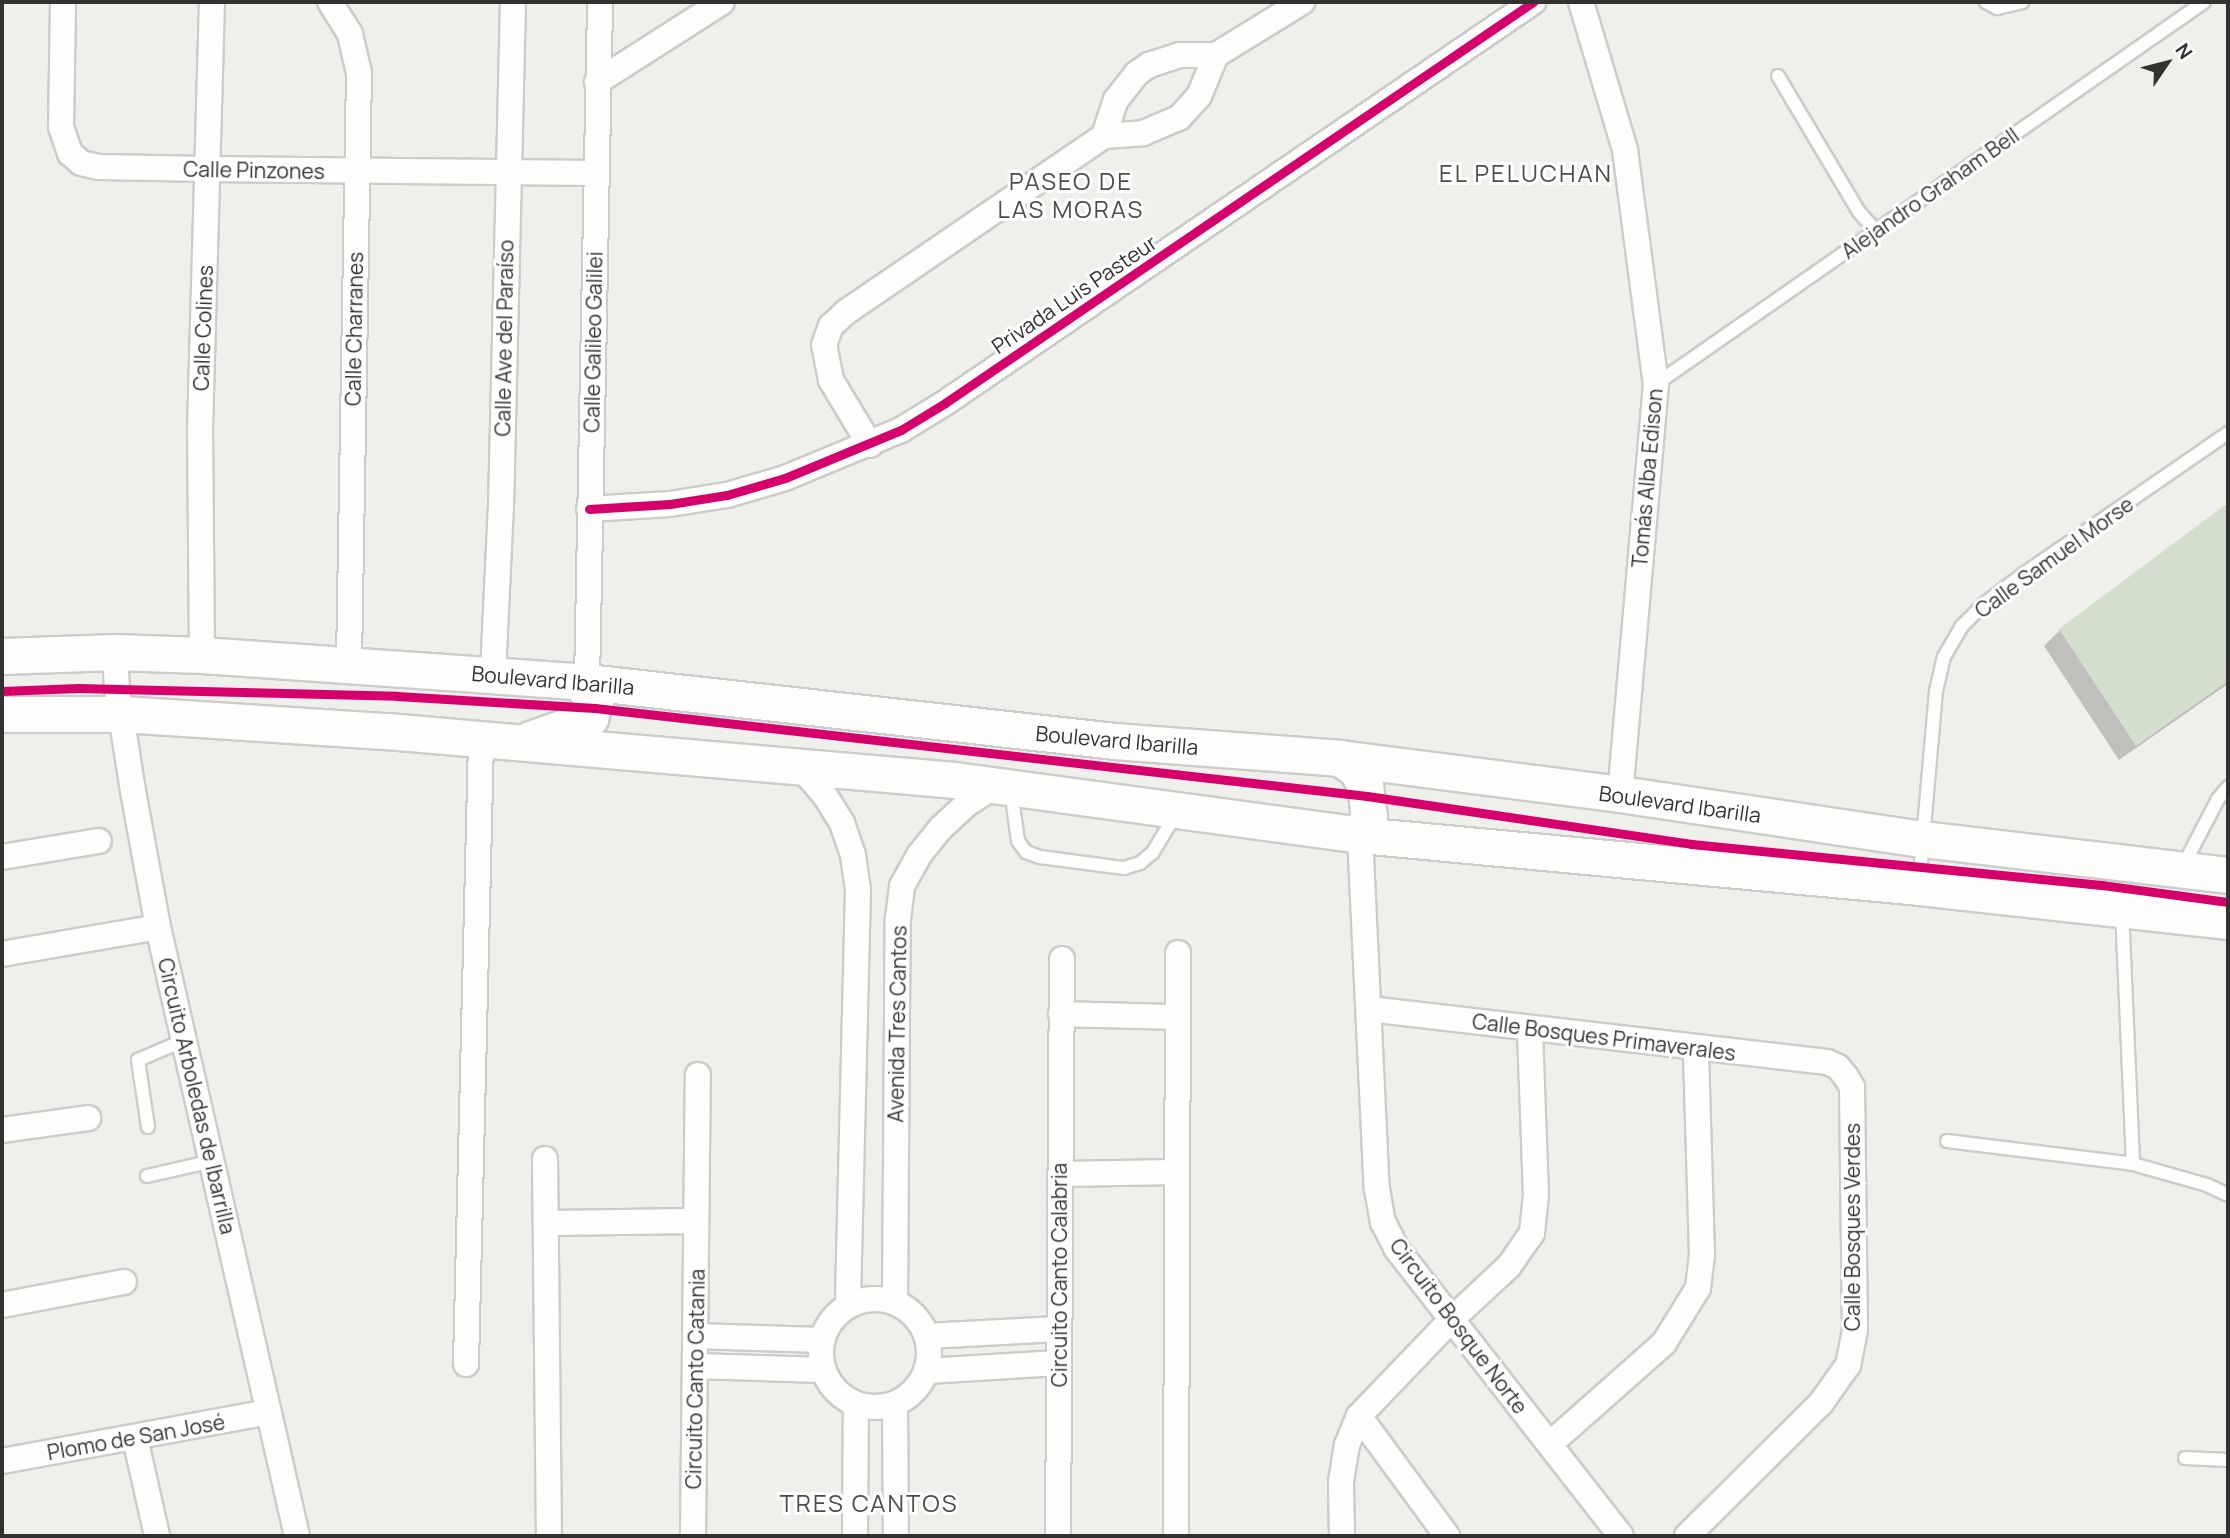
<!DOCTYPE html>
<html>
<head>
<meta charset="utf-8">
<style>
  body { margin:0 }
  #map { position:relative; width:2230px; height:1538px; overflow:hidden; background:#efefec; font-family:Manrope,sans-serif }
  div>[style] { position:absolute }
  .shadow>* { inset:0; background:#0003 }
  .building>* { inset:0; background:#d4dece }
  .roads { filter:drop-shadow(2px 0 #ccccca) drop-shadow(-2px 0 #ccccca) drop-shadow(0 2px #ccccca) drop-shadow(0 -2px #ccccca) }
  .lane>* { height:12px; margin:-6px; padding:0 6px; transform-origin:6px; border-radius:6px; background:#fdfdfc }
  .street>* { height:24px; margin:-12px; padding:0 12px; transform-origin:12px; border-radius:12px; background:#fdfdfc }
  .street>.ring { margin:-12px; padding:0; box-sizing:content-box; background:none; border:24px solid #fdfdfc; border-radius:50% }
  .secondary>* { height:35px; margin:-17.5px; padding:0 17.5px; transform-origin:17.5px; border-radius:17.5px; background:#fdfdfc }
  .cycleway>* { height:9px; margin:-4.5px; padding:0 4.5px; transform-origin:4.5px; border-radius:4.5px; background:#d6006c }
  span { translate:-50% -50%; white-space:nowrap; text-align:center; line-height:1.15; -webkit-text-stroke:6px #fff; paint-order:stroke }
  .street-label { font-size:21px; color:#323230 }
  .quarter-label { font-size:24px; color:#4c4c48; letter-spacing:2px }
  .frame { position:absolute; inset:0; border:4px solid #323230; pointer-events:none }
  .north { position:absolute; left:2132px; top:28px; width:70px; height:70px; -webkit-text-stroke:5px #fff; paint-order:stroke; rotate:55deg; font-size:19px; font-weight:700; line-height:28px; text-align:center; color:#323230 }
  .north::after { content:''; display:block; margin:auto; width:24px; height:32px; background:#323230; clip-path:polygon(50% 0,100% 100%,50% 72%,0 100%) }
</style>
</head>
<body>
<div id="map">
  <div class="shadow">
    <div style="clip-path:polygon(2228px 505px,2228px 684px,2119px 760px,2044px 646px,2060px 630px)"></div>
  </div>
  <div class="building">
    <div style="clip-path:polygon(2228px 503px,2228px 681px,2136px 746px,2059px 629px)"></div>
  </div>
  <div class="roads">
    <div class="lane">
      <div style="left:1986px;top:2px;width:13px;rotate:29deg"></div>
      <div style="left:1997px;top:8px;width:26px;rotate:-13deg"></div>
      <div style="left:1778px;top:76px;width:158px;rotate:59.2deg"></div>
      <div style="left:1859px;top:212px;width:25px;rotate:48deg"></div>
      <div style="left:1656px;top:384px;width:668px;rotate:-34.88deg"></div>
      <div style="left:1011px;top:791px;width:50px;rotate:82deg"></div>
      <div style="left:1018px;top:841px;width:14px;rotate:54deg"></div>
      <div style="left:1026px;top:852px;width:15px;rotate:20deg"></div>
      <div style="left:1040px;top:857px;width:85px;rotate:7.5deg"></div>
      <div style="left:1124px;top:868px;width:17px;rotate:-17deg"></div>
      <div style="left:1140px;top:863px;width:17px;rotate:-40deg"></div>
      <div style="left:1153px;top:852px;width:47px;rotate:-59deg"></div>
      <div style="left:2183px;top:866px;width:76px;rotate:-62.4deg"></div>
      <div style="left:2218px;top:799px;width:16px;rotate:-50deg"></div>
      <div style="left:1919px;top:885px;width:195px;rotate:-85deg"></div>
      <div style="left:1936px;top:691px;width:35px;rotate:-77deg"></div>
      <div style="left:1944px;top:657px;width:34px;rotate:-60deg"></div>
      <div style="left:1961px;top:627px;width:33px;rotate:-45deg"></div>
      <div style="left:1984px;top:604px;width:51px;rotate:-37.1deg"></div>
      <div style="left:2025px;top:573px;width:247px;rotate:-34.6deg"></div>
      <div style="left:2122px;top:910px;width:254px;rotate:87.5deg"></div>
      <div style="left:148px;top:1127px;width:68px;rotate:-98.5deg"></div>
      <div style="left:138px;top:1060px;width:51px;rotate:-23.1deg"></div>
      <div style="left:1947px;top:1141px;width:187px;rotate:7deg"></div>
      <div style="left:2133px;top:1164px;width:77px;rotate:15.8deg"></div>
      <div style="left:2207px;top:1185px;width:23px;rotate:25deg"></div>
      <div style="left:147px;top:1176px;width:68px;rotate:-12.8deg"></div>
      <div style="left:2185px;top:1458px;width:43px;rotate:2.7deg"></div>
    </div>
    <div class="street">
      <div style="left:63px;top:2px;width:125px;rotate:90.9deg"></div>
      <div style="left:61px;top:127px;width:28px;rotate:71deg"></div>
      <div style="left:70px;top:153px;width:15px;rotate:42deg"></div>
      <div style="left:81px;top:163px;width:18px;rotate:13deg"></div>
      <div style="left:99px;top:167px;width:109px;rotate:1.1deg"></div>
      <div style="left:208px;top:169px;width:388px;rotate:0.6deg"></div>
      <div style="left:330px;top:2px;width:38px;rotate:58deg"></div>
      <div style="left:350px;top:34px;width:39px;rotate:77deg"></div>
      <div style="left:359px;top:72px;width:591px;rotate:90.97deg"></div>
      <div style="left:1581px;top:2px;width:154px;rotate:73.4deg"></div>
      <div style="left:1625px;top:150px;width:236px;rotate:82.5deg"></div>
      <div style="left:1656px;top:384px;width:412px;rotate:95deg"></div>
      <div style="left:597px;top:82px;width:148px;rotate:-32.6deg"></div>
      <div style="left:1104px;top:136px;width:38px;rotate:-72deg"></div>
      <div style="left:1116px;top:100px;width:33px;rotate:-52deg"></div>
      <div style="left:1136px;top:74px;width:16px;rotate:-35deg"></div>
      <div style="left:1149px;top:65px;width:32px;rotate:-18deg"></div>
      <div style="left:1179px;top:55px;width:37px"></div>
      <div style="left:1216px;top:55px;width:101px;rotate:-31.6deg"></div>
      <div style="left:870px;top:445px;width:76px;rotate:-121deg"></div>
      <div style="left:831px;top:380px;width:36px;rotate:-101deg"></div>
      <div style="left:824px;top:345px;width:20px;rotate:-70deg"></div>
      <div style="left:831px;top:326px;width:21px;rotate:-43deg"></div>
      <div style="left:846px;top:312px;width:312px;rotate:-34.3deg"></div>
      <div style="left:1104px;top:136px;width:39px;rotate:-4deg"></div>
      <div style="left:1143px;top:133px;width:39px;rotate:-23deg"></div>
      <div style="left:1179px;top:118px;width:30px;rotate:-48deg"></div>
      <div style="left:1199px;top:96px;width:44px;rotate:-67.5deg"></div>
      <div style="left:589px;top:509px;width:81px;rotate:-3.5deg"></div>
      <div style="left:670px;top:504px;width:58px;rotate:-9deg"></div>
      <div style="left:727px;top:495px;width:60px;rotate:-16.3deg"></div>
      <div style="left:785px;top:478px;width:126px;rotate:-22.5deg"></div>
      <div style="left:901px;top:430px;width:52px;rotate:-31.5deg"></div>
      <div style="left:945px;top:403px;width:712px;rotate:-34.29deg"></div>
      <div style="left:115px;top:652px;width:38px;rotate:87deg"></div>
      <div style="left:117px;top:690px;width:102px;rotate:81deg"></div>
      <div style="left:133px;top:791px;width:138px;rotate:79.6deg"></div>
      <div style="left:158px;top:927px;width:625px;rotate:77.14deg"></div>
      <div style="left:202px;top:655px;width:225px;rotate:-90.5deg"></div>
      <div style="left:200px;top:430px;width:428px;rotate:-88.4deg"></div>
      <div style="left:493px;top:674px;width:167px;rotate:-87.3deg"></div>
      <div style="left:501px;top:507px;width:505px;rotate:-88.64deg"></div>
      <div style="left:587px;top:682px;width:680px;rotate:-88.9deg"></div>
      <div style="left:802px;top:769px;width:33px;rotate:49deg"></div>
      <div style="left:824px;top:794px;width:34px;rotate:58deg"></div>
      <div style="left:842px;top:823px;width:34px;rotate:71deg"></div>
      <div style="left:853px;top:855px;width:34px;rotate:82deg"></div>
      <div style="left:858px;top:889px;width:416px;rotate:91.4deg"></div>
      <div style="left:1360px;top:835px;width:354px;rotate:87.3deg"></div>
      <div style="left:1377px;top:1189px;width:34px;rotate:80deg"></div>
      <div style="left:1383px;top:1222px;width:29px;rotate:63deg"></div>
      <div style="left:1396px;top:1248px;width:365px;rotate:52deg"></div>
      <div style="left:2px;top:857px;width:98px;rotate:-9.4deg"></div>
      <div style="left:2px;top:954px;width:158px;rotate:-9.8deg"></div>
      <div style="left:1369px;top:1009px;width:461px;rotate:6.6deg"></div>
      <div style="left:1827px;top:1062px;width:12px;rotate:24deg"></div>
      <div style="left:1838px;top:1067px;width:13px;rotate:51deg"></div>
      <div style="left:1846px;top:1077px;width:12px;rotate:59deg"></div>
      <div style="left:1852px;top:1087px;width:243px;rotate:89.3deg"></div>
      <div style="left:1855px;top:1330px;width:36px;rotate:101deg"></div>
      <div style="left:1848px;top:1365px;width:47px;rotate:125.4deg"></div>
      <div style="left:1821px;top:1403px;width:189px;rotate:135.2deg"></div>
      <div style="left:1061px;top:1014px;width:117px;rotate:1.5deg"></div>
      <div style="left:2px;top:1130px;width:87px;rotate:-7.9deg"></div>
      <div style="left:545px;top:1159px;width:377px;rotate:89.4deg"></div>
      <div style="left:1060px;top:1174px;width:117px;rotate:-1deg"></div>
      <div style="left:546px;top:1223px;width:150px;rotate:-0.8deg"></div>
      <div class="ring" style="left:821px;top:1299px;width:84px;height:84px"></div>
      <div style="left:895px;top:1302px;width:383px;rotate:-89.6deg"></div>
      <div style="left:898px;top:919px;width:33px;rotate:-83deg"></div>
      <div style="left:902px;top:886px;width:35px;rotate:-61deg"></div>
      <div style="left:919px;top:855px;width:35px;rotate:-51deg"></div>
      <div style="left:941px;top:828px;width:35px;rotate:-43deg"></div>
      <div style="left:967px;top:804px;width:35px;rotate:-33deg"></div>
      <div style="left:2px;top:1305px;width:124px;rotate:-10.7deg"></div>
      <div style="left:695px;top:1336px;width:127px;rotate:1.8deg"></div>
      <div style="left:927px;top:1336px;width:131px;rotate:-3.1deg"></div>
      <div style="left:466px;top:1364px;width:623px;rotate:-88.62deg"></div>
      <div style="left:695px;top:1366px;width:128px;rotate:1.8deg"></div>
      <div style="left:927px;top:1371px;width:131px;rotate:-3.5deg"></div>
      <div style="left:895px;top:1404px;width:132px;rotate:89.6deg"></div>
      <div style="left:1359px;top:1416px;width:149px;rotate:53.7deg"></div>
      <div style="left:135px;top:1438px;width:100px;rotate:77.3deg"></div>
      <div style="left:1550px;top:1444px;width:152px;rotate:-41.5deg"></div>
      <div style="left:1664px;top:1343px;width:65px;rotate:-58.3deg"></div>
      <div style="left:1698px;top:1288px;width:33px;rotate:-83deg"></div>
      <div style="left:1702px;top:1255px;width:207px;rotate:-91.7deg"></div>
      <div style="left:2px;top:1461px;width:271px;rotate:-10.4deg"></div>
      <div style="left:693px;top:1536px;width:461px;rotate:-89.4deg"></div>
      <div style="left:855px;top:1536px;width:132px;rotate:-89.6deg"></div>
      <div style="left:1058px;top:1536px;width:577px;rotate:-89.6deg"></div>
      <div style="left:1176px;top:1536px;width:583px;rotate:-89.8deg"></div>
      <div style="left:1342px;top:1536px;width:54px;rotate:-91.1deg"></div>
      <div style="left:1341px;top:1482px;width:37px;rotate:-81deg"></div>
      <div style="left:1347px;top:1445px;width:31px;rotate:-68deg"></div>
      <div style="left:1359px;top:1416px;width:134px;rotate:-46.2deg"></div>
      <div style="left:1452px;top:1319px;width:78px;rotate:-42.9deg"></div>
      <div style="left:1509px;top:1266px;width:40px;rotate:-55.1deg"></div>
      <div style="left:1532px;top:1233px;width:38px;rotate:-84deg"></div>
      <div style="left:1536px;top:1195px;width:167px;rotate:-92.1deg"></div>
    </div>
    <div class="secondary">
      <div style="left:2px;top:656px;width:113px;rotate:-2deg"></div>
      <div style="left:115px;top:652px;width:87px;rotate:2deg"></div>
      <div style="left:202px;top:655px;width:377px;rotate:4deg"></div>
      <div style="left:578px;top:681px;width:540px;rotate:6.38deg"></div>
      <div style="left:1115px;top:741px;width:226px;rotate:4.3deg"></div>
      <div style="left:1340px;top:758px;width:282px;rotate:7.3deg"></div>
      <div style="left:1620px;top:794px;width:305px;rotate:8.5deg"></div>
      <div style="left:1922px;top:839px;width:308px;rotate:6.7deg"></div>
      <div style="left:2px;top:714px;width:120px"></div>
      <div style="left:122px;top:714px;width:266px;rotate:3.7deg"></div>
      <div style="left:387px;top:731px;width:570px;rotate:4.93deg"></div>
      <div style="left:955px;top:780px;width:409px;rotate:7.7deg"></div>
      <div style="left:1360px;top:835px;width:561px;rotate:5.31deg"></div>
      <div style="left:1919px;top:887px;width:311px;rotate:6.3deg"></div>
      <div style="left:530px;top:739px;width:64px;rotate:-19.3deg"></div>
      <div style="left:590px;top:718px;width:18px;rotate:-74deg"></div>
      <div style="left:595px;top:701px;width:26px;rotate:-130deg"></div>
      <div style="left:1340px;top:758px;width:19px;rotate:35deg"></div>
      <div style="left:1356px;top:769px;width:18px;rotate:61deg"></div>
      <div style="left:1365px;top:785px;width:31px;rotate:83deg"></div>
      <div style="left:1369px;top:816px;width:21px;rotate:115deg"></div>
    </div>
  </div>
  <div class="cycleway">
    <div style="left:589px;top:509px;width:81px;rotate:-3.5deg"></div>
    <div style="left:670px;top:504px;width:58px;rotate:-9deg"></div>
    <div style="left:727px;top:495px;width:60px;rotate:-16.3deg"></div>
    <div style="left:785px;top:478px;width:126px;rotate:-22.5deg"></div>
    <div style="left:901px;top:430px;width:52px;rotate:-31.5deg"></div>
    <div style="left:945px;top:403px;width:712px;rotate:-34.29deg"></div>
    <div style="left:2px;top:691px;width:76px;rotate:-2.3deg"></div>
    <div style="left:78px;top:688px;width:319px;rotate:1.4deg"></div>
    <div style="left:397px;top:696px;width:198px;rotate:3.5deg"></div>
    <div style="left:595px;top:708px;width:777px;rotate:6.5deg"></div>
    <div style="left:1367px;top:796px;width:328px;rotate:8.4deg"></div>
    <div style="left:1691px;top:844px;width:413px;rotate:5.7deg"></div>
    <div style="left:2102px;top:885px;width:127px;rotate:7.7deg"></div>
  </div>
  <div class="street-label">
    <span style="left:254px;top:170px;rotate:1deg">Calle Pinzones</span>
    <span style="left:1930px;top:193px;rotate:-35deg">Alejandro Graham Bell</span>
    <span style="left:1074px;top:294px;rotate:-34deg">Privada Luis Pasteur</span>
    <span style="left:203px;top:328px;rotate:-88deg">Calle Colines</span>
    <span style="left:354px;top:329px;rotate:-89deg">Calle Charranes</span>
    <span style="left:504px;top:338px;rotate:-89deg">Calle Ave del Paraíso</span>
    <span style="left:593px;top:342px;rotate:-89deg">Calle Galileo Galilei</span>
    <span style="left:1647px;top:478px;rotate:-85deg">Tomás Alba Edison</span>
    <span style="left:2054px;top:557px;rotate:-36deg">Calle Samuel Morse</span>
    <span style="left:553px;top:680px;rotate:5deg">Boulevard Ibarilla</span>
    <span style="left:1117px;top:740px;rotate:5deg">Boulevard Ibarilla</span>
    <span style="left:1680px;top:804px;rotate:8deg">Boulevard Ibarilla</span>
    <span style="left:897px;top:1024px;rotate:-89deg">Avenida Tres Cantos</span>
    <span style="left:1604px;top:1037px;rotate:7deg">Calle Bosques Primaverales</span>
    <span style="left:197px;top:1096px;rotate:77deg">Circuito Arboledas de Ibarrilla</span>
    <span style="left:1852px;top:1227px;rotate:-90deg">Calle Bosques Verdes</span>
    <span style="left:1059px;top:1275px;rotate:-90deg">Circuito Canto Calabria</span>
    <span style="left:1459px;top:1326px;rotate:53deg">Circuito Bosque Norte</span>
    <span style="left:695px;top:1379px;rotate:-89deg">Circuito Canto Catania</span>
    <span style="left:136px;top:1437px;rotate:-10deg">Plomo de San José</span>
  </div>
  <div class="quarter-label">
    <span style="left:1526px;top:173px">EL PELUCHAN</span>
    <span style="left:1071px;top:195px">PASEO DE<br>LAS MORAS</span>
    <span style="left:869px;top:1503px">TRES CANTOS</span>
  </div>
  <div class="frame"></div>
  <div class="north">N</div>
</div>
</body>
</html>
